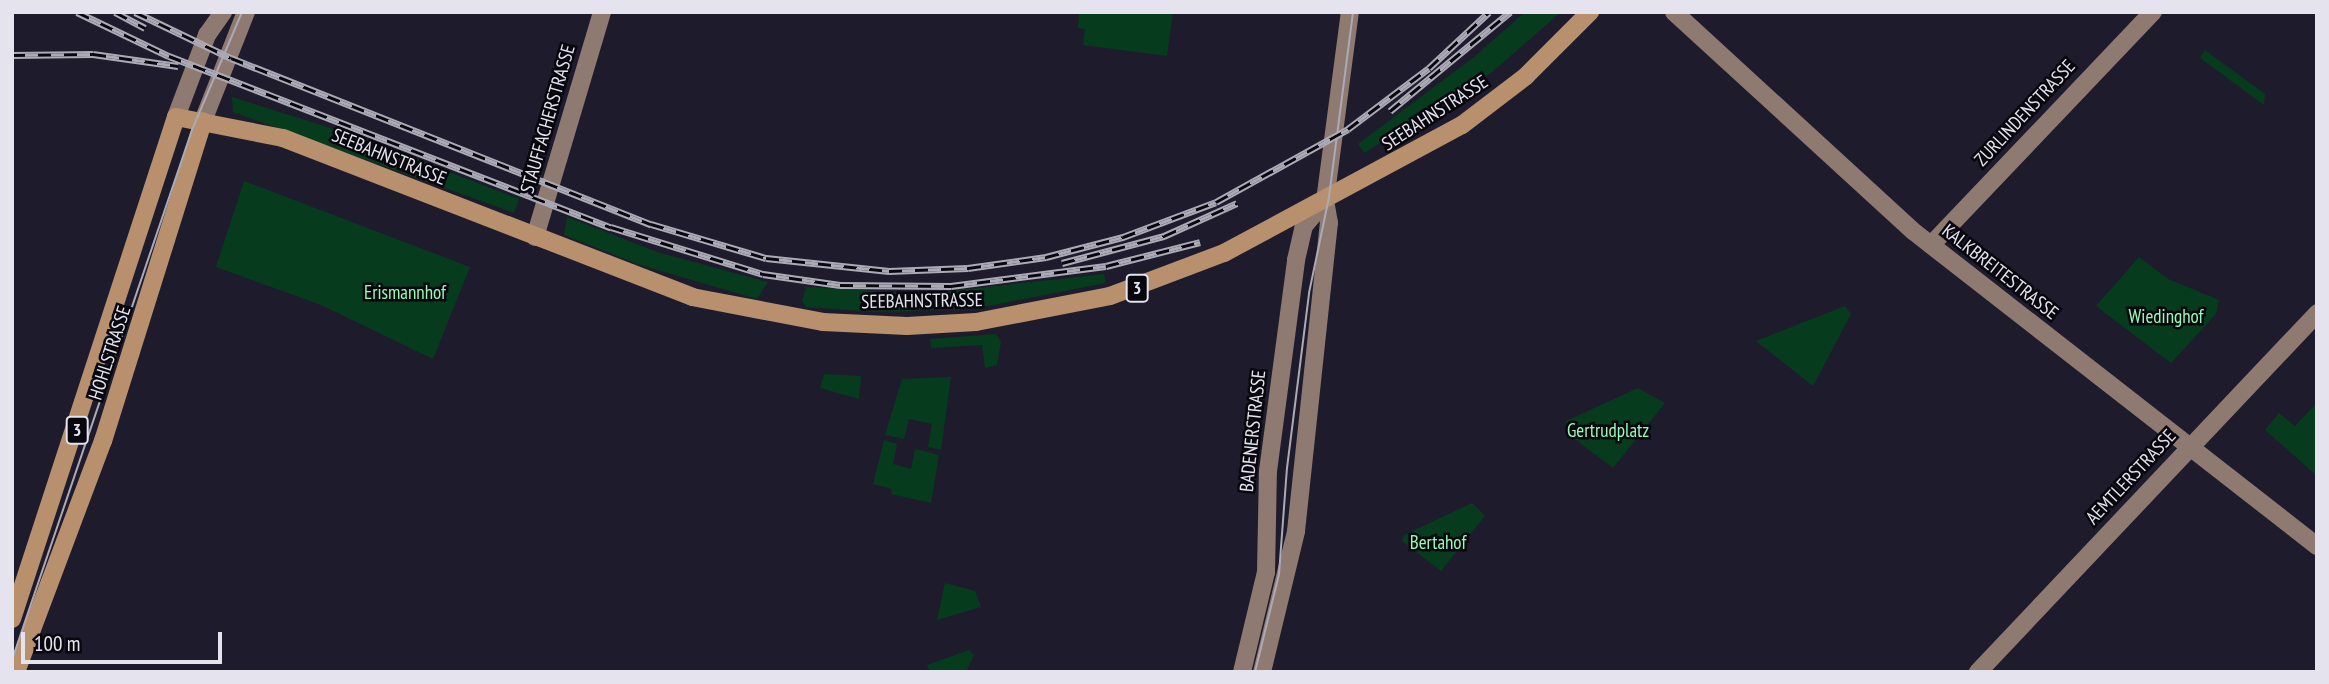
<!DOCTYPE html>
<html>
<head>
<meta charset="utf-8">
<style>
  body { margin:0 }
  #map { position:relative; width:2329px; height:684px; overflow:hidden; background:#1e1c2c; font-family:"PT Sans Narrow",sans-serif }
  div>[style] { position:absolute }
  .green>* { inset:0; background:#063b1e }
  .secondary>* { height:18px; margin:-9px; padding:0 9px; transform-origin:9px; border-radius:9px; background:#8f7a72 }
  .primary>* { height:18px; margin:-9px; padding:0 9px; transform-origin:9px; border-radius:9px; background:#b8906e }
  .tram>* { height:2px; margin:-1px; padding:0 1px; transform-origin:1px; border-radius:1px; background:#abaab6 }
  .rail>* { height:7px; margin-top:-3.5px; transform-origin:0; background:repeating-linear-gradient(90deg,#08070e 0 13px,#abaab6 0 26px); box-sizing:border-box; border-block:2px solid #abaab6 }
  span { translate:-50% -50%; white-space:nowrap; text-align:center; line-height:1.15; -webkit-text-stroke:5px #08070e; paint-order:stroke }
  .shield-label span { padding:2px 5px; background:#08070e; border:2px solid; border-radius:5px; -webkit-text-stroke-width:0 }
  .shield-label { font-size:18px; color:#e4e3ee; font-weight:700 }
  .street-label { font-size:19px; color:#e4e3ee }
  .park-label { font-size:19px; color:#95fcb8 }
  .frame { position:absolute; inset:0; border:14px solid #e4e3ee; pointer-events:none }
  .scale { position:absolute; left:21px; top:632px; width:201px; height:32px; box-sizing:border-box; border:4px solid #e4e3ee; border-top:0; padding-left:9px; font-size:21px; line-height:24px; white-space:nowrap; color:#e4e3ee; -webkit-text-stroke:5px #08070e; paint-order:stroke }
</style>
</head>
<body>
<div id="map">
  <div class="green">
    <div style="clip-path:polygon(1079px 12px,1173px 12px,1167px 56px,1083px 45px,1085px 29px,1078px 28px)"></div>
    <div style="clip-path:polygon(1525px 12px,1561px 12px,1492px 72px,1364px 153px,1358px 144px,1474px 57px)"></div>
    <div style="clip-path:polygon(2205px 50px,2265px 94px,2264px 105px,2200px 58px)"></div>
    <div style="clip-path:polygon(232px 97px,356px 136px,519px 199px,514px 213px,233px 112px)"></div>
    <div style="clip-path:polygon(244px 181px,470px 267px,433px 359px,321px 305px,216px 267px)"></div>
    <div style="clip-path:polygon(567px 217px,657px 252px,768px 282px,757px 299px,637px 264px,564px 235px)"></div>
    <div style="clip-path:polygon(2139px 257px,2168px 279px,2219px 300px,2216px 314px,2171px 363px,2096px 306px)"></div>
    <div style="clip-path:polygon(1104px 274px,1106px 283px,973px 309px,875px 312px,806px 307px,802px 301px,806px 287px,925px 294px)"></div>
    <div style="clip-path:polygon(1845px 306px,1851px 314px,1813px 386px,1756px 341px)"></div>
    <div style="clip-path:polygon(996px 334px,1001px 342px,997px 365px,985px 368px,982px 345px,931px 348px,930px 339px)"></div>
    <div style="clip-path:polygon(824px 374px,861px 376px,859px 399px,820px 388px)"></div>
    <div style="clip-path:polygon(951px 377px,941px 450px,928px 447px,932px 424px,909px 419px,904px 439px,885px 435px,902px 379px)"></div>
    <div style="clip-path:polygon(1638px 388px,1665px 403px,1613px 468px,1568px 434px,1566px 421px)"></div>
    <div style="clip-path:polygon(2317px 403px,2317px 476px,2265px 430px,2279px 413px,2295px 426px)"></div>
    <div style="clip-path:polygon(884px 440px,897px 444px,893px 464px,911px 469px,915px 449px,939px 455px,931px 503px,891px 494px,892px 489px,873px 484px)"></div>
    <div style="clip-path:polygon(1472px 503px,1485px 516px,1441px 571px,1402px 541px,1404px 535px)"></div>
    <div style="clip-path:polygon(945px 583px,975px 591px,981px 607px,937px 620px)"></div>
    <div style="clip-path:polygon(969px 650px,974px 655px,966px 672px,930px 672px,927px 665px)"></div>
  </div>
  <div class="secondary">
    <div style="left:1674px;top:12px;width:324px;rotate:42.5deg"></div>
    <div style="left:1913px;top:231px;width:512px;rotate:37.94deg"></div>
    <div style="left:176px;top:117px;width:88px;rotate:-69.3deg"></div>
    <div style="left:207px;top:35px;width:28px;rotate:-55deg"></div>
    <div style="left:203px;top:121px;width:117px;rotate:-68.5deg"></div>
    <div style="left:535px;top:237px;width:235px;rotate:-73.4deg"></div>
    <div style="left:1931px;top:245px;width:322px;rotate:-46.4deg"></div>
    <div style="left:1242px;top:672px;width:103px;rotate:-76.5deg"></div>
    <div style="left:1266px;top:572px;width:101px;rotate:-88.9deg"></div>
    <div style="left:1268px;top:471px;width:213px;rotate:-82.4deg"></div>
    <div style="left:1296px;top:260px;width:35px;rotate:-77deg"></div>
    <div style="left:1304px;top:226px;width:33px;rotate:-50deg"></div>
    <div style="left:1262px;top:672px;width:145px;rotate:-76.4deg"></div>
    <div style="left:1296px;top:531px;width:310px;rotate:-83.9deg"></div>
    <div style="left:1329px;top:223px;width:22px;rotate:-100deg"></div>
    <div style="left:1325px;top:201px;width:191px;rotate:-82.5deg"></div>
    <div style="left:1978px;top:672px;width:494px;rotate:-46.6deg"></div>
  </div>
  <div class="primary">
    <div style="left:12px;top:619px;width:528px;rotate:-71.91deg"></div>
    <div style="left:176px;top:117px;width:109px;rotate:11.1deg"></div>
    <div style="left:283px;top:138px;width:439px;rotate:21.2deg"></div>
    <div style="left:692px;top:297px;width:133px;rotate:10.8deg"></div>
    <div style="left:823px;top:322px;width:84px;rotate:2.7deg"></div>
    <div style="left:907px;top:326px;width:69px;rotate:-3.3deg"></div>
    <div style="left:976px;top:322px;width:136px;rotate:-11deg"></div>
    <div style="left:1110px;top:296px;width:122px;rotate:-20.7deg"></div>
    <div style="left:1224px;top:253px;width:270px;rotate:-28.3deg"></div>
    <div style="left:1462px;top:125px;width:81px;rotate:-37.4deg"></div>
    <div style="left:1526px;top:76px;width:91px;rotate:-45deg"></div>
    <div style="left:16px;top:672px;width:247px;rotate:-69.4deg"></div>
    <div style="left:103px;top:441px;width:335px;rotate:-72.6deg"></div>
  </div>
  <div class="tram">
    <div style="left:12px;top:660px;width:560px;rotate:-71.24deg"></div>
    <div style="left:192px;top:130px;width:128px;rotate:-67deg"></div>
    <div style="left:1255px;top:672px;width:101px;rotate:-76.2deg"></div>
    <div style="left:1279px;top:574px;width:106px;rotate:-85.7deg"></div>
    <div style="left:1287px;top:468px;width:176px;rotate:-82.8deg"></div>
    <div style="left:1309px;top:293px;width:98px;rotate:-78.2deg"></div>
    <div style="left:1329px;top:197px;width:187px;rotate:-82.6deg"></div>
  </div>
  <div class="rail">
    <div style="left:77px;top:12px;width:102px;rotate:25.6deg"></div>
    <div style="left:169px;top:56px;width:474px;rotate:21.2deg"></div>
    <div style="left:611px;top:227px;width:159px;rotate:17.2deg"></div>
    <div style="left:763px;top:274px;width:78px;rotate:8.1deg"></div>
    <div style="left:840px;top:285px;width:111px;rotate:0.5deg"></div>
    <div style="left:951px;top:286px;width:156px;rotate:-7.4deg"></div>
    <div style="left:1106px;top:266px;width:97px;rotate:-14.3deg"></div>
    <div style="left:115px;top:12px;width:34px;rotate:28deg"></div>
    <div style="left:135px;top:12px;width:106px;rotate:25.6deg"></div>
    <div style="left:231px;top:58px;width:452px;rotate:21.6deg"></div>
    <div style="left:651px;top:224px;width:120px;rotate:16.5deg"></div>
    <div style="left:766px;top:258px;width:124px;rotate:6deg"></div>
    <div style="left:889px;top:271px;width:79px;rotate:-2.2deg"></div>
    <div style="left:968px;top:268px;width:79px;rotate:-8deg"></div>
    <div style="left:1046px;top:257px;width:80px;rotate:-14.6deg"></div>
    <div style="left:1123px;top:237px;width:99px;rotate:-20.6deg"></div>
    <div style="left:1216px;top:202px;width:151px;rotate:-28.9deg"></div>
    <div style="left:1348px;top:129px;width:101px;rotate:-37deg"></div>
    <div style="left:1429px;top:68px;width:82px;rotate:-43deg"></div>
    <div style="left:12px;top:55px;width:81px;rotate:-0.7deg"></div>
    <div style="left:93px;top:54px;width:86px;rotate:8deg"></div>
    <div style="left:1390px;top:111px;width:156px;rotate:-39.5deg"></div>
    <div style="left:1062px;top:263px;width:106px;rotate:-14.8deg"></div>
    <div style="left:1164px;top:236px;width:80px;rotate:-24.3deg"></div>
  </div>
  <div class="shield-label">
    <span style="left:1137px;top:288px">3</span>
    <span style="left:77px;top:430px">3</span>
  </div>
  <div class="street-label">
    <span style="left:1435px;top:113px;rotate:-33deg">SEEBAHNSTRASSE</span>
    <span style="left:2025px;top:113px;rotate:-47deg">ZURLINDENSTRASSE</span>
    <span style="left:548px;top:119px;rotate:-74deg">STAUFFACHERSTRASSE</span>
    <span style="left:389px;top:157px;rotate:22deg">SEEBAHNSTRASSE</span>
    <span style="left:2000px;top:272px;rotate:38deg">KALKBREITESTRASSE</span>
    <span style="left:922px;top:301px;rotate:-1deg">SEEBAHNSTRASSE</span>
    <span style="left:110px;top:353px;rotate:-72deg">HOHLSTRASSE</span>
    <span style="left:1253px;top:431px;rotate:-84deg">BADENERSTRASSE</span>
    <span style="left:2131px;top:477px;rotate:-47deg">AEMTLERSTRASSE</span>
  </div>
  <div class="park-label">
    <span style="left:405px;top:293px">Erismannhof</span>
    <span style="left:2166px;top:317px">Wiedinghof</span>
    <span style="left:1608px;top:431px">Gertrudplatz</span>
    <span style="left:1438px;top:543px">Bertahof</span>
  </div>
  <div class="frame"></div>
  <div class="scale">100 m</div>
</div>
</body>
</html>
